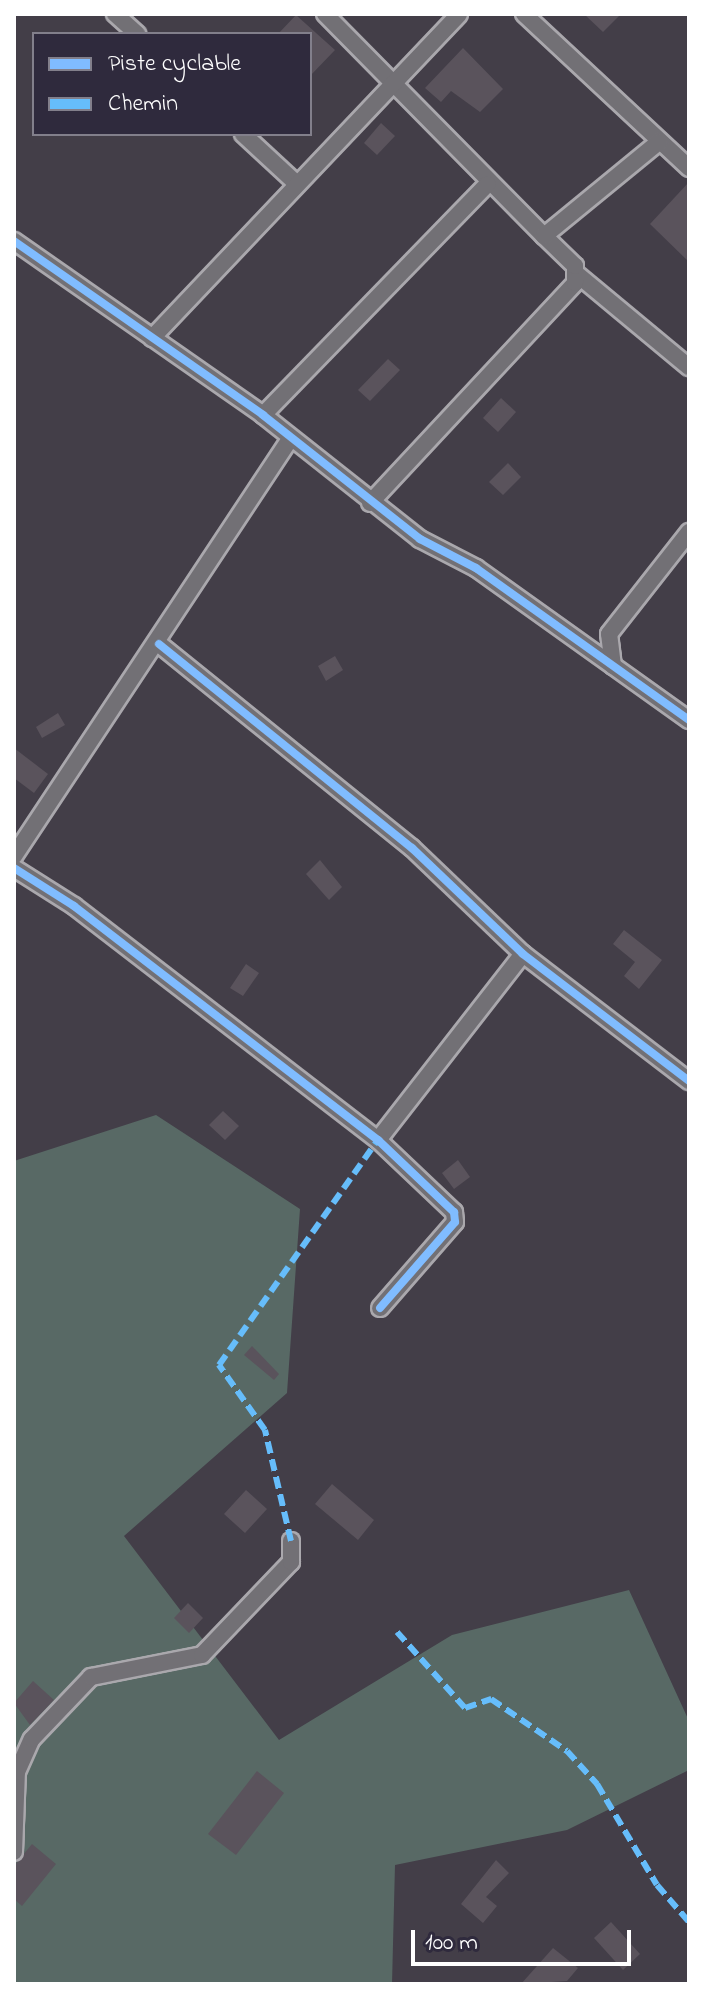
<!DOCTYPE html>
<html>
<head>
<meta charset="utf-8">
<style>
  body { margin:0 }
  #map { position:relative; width:703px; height:1998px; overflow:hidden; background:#433e48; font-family:"Indie Flower",sans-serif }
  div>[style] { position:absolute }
  .green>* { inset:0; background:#586965 }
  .building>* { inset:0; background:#5a535c }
  .roads { filter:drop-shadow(2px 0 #aaa8ad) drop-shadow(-2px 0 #aaa8ad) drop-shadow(0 2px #aaa8ad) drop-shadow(0 -2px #aaa8ad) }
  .minor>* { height:16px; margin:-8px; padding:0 8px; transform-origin:8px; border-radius:8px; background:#727075 }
  .quiet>* { height:6px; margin-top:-3px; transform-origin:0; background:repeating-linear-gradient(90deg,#66bdfb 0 12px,transparent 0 18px) }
  .cycleway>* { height:8px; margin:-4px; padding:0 4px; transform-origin:4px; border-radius:4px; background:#80bcff }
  span { translate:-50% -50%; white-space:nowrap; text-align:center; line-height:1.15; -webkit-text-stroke:6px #2f2a3d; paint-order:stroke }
  .frame { position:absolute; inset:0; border:16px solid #fff; pointer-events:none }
  .legend { position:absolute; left:32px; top:32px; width:280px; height:104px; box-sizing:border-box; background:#2f2a3d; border:2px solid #827f8b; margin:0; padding:10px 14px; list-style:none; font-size:24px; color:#fff }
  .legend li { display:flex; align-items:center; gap:16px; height:40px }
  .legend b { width:40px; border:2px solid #827f8b }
  .scale { position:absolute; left:411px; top:1930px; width:220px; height:36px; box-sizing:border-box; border:4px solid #fff; border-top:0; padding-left:10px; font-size:24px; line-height:28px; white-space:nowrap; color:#fff; -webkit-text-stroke:6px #2f2a3d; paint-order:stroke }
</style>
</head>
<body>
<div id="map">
  <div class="green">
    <div style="clip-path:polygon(156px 1115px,300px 1209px,287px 1393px,124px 1536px,279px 1740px,452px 1635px,629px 1590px,689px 1721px,689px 1770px,567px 1830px,395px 1865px,392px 1984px,14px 1984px,14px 1161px)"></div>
  </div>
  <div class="building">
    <div style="clip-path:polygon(584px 14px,621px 14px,603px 32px)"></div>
    <div style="clip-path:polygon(296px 15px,335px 50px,310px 76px,310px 34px,278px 34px)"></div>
    <div style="clip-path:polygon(463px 48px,503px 89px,480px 112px,451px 91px,441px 102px,425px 88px)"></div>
    <div style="clip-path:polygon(381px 123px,395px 136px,377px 155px,364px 143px)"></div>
    <div style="clip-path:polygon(689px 182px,689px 262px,650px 224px)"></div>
    <div style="clip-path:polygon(388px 359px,400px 370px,370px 401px,358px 390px)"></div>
    <div style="clip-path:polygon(501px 398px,516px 412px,498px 432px,483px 418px)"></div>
    <div style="clip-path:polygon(508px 463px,521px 477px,503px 495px,489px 482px)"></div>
    <div style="clip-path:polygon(335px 656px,343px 670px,326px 681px,318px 666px)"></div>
    <div style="clip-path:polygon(58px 713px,65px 725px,42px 738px,36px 727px)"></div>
    <div style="clip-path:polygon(14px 748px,48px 774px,34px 793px,14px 778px)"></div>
    <div style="clip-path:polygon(320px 860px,342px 887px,329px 900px,306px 874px)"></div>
    <div style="clip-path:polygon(624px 930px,662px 960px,639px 989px,624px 976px,635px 962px,613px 944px)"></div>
    <div style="clip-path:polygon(246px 964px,259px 973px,243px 996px,230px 988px)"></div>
    <div style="clip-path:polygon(223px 1111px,239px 1126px,225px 1140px,209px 1125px)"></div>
    <div style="clip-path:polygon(458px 1160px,470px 1177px,454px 1189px,442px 1173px)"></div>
    <div style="clip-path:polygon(252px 1346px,279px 1374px,274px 1380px,244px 1355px)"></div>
    <div style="clip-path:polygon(332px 1484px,374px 1520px,358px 1540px,315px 1504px)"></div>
    <div style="clip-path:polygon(246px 1490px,267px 1509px,245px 1533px,224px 1514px)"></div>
    <div style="clip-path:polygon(188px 1603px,203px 1618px,189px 1633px,174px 1618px)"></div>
    <div style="clip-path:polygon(33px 1681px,54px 1700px,30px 1725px,14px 1703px)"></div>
    <div style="clip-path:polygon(257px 1771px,284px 1793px,236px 1855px,208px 1834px)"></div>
    <div style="clip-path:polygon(32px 1844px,56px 1864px,22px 1906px,14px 1899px,14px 1866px)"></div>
    <div style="clip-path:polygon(496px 1860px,509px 1873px,486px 1897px,497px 1906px,483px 1923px,461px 1904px)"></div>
    <div style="clip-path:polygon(611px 1922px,640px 1954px,623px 1970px,594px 1938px)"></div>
    <div style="clip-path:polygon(553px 1948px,578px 1968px,567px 1981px,521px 1984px)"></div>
  </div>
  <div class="roads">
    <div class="minor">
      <div style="left:115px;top:14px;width:30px;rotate:42deg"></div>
      <div style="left:325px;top:14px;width:312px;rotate:45.4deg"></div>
      <div style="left:524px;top:14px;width:226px;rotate:43deg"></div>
      <div style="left:243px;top:134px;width:72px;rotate:42.8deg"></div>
      <div style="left:14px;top:241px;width:304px;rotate:34.9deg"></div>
      <div style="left:263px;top:415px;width:200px;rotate:38.3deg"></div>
      <div style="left:420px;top:539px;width:63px;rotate:27.4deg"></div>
      <div style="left:476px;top:568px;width:262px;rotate:35.5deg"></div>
      <div style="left:578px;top:275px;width:144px;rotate:39.7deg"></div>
      <div style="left:152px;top:338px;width:446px;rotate:-46.5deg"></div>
      <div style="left:263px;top:415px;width:322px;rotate:-45.8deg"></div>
      <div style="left:370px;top:503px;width:301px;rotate:-47deg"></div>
      <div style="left:575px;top:283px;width:17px;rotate:-90deg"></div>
      <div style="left:575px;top:266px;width:43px;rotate:-135.9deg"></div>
      <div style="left:544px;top:236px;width:149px;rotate:-39.3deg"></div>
      <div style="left:159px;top:644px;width:325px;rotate:38.9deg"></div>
      <div style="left:412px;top:848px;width:153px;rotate:43.7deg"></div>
      <div style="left:523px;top:954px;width:209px;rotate:37.4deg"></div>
      <div style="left:613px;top:666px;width:32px;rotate:-97deg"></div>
      <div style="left:609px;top:634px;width:130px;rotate:-51.9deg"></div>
      <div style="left:14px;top:856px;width:498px;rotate:-56.5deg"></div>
      <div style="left:14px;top:868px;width:71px;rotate:32.3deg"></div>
      <div style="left:74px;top:906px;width:384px;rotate:37.6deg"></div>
      <div style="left:378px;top:1140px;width:105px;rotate:43.5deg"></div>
      <div style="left:454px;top:1212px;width:10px;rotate:84deg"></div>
      <div style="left:455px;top:1222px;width:114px;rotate:131.1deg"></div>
      <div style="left:378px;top:1140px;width:236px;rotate:-52.1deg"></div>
      <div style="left:14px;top:1852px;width:80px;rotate:-87.9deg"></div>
      <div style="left:17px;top:1772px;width:36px;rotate:-66deg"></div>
      <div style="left:32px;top:1739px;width:86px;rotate:-46.4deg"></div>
      <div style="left:91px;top:1677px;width:113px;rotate:-11.2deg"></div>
      <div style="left:202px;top:1655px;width:129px;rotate:-46.3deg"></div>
      <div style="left:291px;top:1562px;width:21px;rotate:-90deg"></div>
    </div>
  </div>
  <div class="quiet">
    <div style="left:291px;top:1541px;width:114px;rotate:-103.2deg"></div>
    <div style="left:265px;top:1430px;width:80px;rotate:-125.3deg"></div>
    <div style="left:219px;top:1365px;width:276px;rotate:-54.8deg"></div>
    <div style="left:397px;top:1632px;width:102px;rotate:48.2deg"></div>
    <div style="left:465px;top:1708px;width:28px;rotate:-19deg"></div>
    <div style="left:491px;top:1699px;width:92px;rotate:34.4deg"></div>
    <div style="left:567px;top:1751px;width:45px;rotate:47.7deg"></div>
    <div style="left:597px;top:1784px;width:117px;rotate:59.3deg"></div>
    <div style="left:657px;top:1885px;width:49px;rotate:49.1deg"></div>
  </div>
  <div class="cycleway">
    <div style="left:14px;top:241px;width:304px;rotate:34.9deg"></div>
    <div style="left:263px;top:415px;width:200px;rotate:38.3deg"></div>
    <div style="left:420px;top:539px;width:63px;rotate:27.4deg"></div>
    <div style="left:476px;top:568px;width:262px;rotate:35.5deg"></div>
    <div style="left:159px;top:644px;width:325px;rotate:38.9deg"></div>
    <div style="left:412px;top:848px;width:153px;rotate:43.7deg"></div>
    <div style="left:523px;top:954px;width:209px;rotate:37.4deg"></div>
    <div style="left:14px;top:868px;width:71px;rotate:32.3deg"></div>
    <div style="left:74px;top:906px;width:384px;rotate:37.6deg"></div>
    <div style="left:378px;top:1140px;width:105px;rotate:43.5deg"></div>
    <div style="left:454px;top:1212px;width:10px;rotate:84deg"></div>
    <div style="left:455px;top:1222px;width:114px;rotate:131.1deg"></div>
  </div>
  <div class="frame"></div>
  <ul class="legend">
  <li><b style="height:10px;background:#80bcff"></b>Piste cyclable</li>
  <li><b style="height:10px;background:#66bdfb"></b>Chemin</li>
  </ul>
  <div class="scale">100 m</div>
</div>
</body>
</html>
